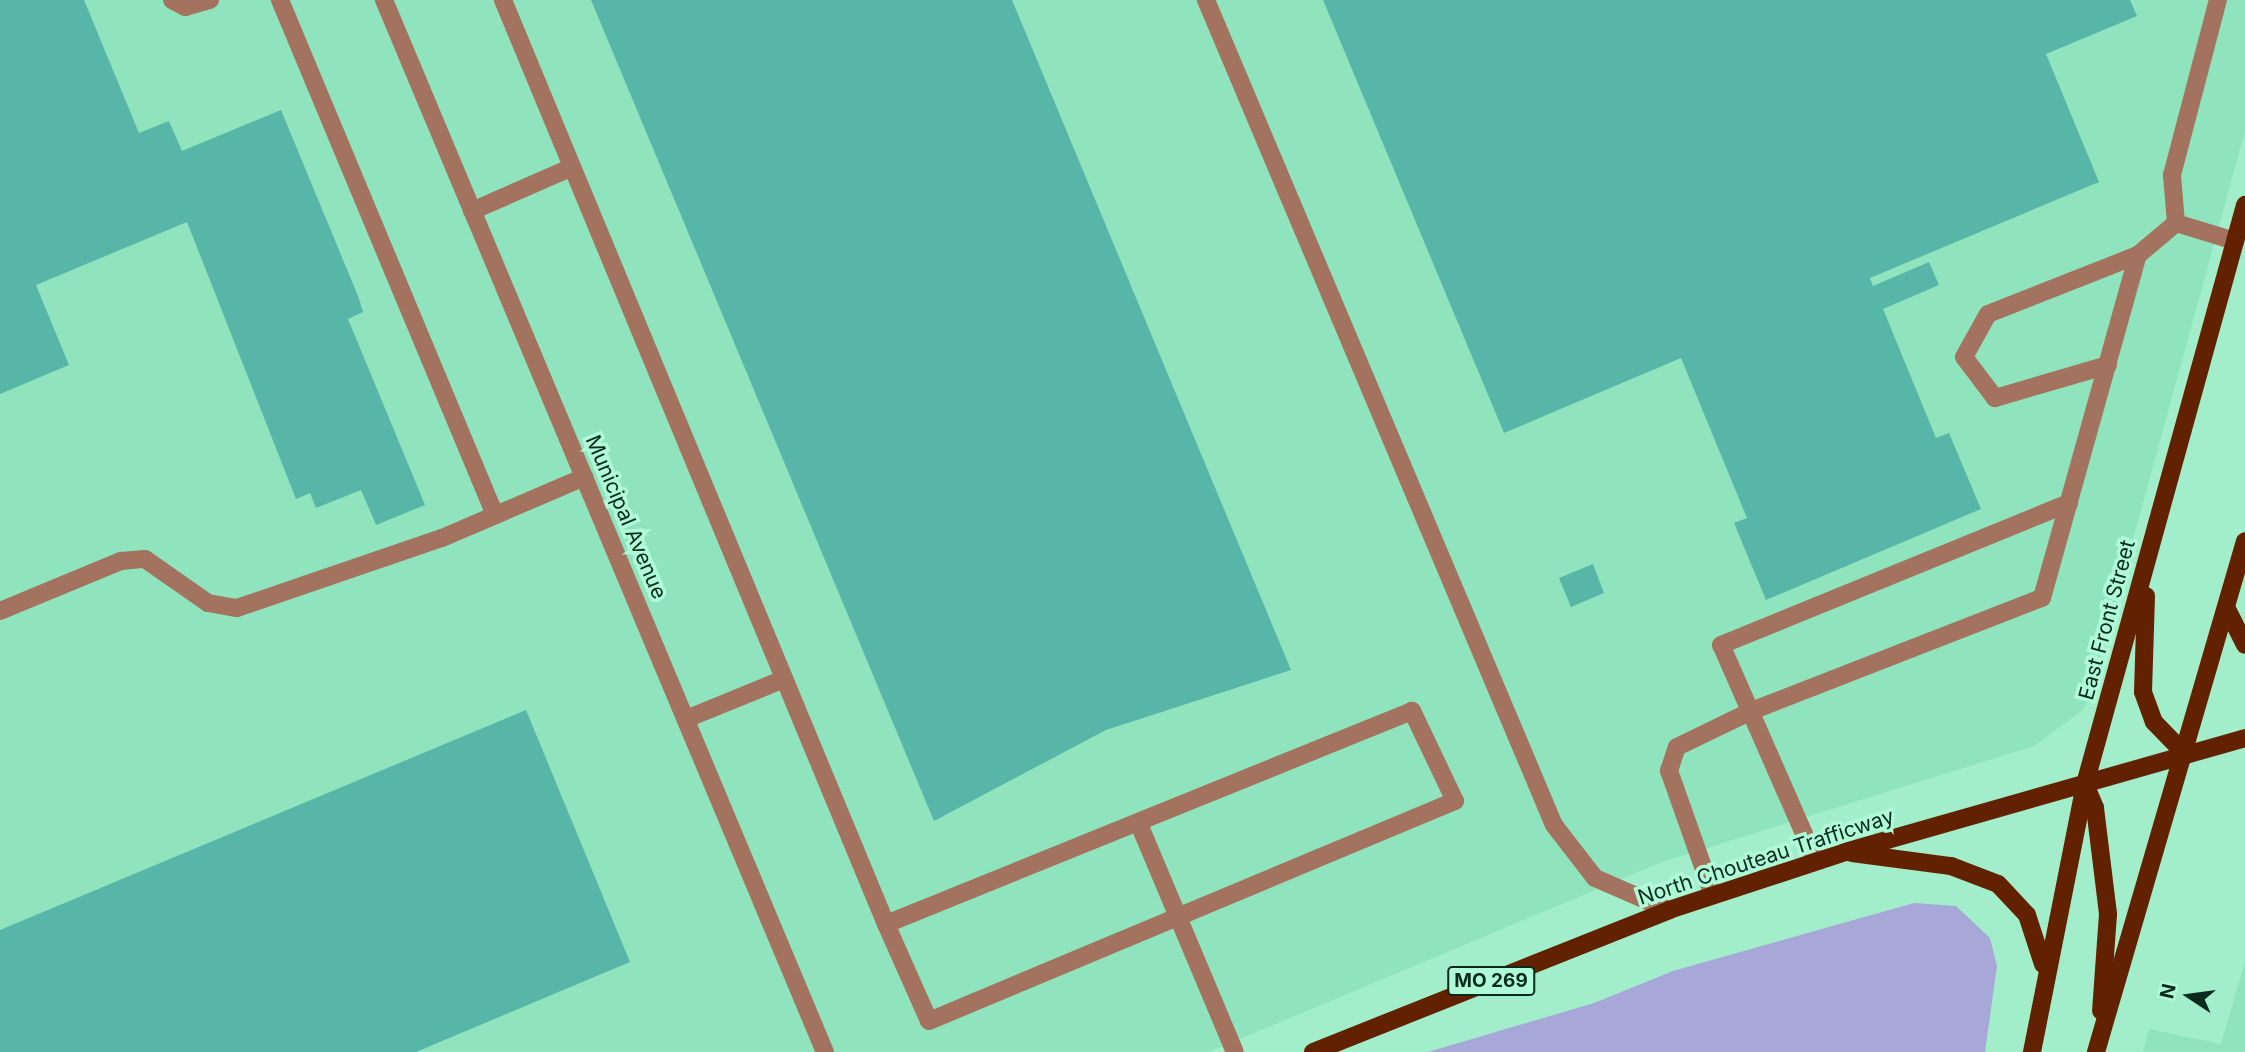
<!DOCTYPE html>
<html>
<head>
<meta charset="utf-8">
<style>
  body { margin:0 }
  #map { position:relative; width:2245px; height:1052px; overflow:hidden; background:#a2eeca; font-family:Inter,sans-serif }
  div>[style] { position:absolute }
  .built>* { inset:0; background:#8fe4bd }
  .green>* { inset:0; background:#a7a8d8 }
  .building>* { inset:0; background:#58b6a9 }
  .minor>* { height:18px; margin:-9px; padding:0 9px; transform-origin:9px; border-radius:9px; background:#a4735f }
  .major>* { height:18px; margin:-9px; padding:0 9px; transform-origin:9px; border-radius:9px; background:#622100 }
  span { translate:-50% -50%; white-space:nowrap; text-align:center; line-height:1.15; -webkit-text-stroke:7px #affbd7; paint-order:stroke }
  .shield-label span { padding:2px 5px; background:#affbd7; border:2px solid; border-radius:5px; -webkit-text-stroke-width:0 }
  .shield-label { font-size:19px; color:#092a1d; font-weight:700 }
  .street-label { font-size:21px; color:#092a1d }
  .north { position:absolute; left:2154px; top:961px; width:70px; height:70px; -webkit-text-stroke:5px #affbd7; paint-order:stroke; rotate:283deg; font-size:19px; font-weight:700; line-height:28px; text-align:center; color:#092a1d }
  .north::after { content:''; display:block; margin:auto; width:24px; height:32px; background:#092a1d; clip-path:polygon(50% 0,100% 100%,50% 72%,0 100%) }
</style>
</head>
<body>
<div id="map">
  <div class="built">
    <div style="clip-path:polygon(0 0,2245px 0,2245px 131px,2097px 671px,2084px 709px,2034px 746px,1662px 862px,1209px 1052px,0 1052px)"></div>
    <div style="clip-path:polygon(2245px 962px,2245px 1052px,2143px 1052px,2149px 1029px,2221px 1044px)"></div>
  </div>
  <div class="green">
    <div style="clip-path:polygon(1914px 903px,1956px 906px,1990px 938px,1997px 966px,1985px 1052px,1428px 1052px,1594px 1003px,1673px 971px)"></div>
  </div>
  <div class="building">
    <div style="clip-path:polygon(0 0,84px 0,139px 133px,169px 121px,182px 151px,281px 110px,358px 296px,363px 312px,348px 319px,425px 505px,376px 525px,361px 490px,316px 508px,310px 493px,296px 499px,187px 222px,36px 285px,69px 365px,0 394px)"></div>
    <div style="clip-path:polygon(591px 0,1012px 0,1291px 670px,1106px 730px,934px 821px)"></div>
    <div style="clip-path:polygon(1323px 0,2130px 0,2137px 16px,2046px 54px,2099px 182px,1870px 278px,1873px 286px,1929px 262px,1939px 285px,1883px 309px,1936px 438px,1949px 433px,1981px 509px,1766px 600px,1734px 523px,1747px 518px,1681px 358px,1504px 433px)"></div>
    <div style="clip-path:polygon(1593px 564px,1604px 593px,1571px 607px,1559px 578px)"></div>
    <div style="clip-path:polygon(526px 710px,630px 962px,416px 1052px,0 1052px,0 930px)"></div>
  </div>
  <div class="minor">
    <div style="left:172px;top:0;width:15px;rotate:28deg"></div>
    <div style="left:185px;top:7px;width:26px;rotate:-16deg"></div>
    <div style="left:280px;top:0;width:558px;rotate:67.34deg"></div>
    <div style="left:384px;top:0;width:1141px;rotate:67.26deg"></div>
    <div style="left:503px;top:0;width:1000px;rotate:67.49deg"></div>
    <div style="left:886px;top:924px;width:106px;rotate:66.1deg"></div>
    <div style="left:929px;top:1021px;width:570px;rotate:-22.7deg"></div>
    <div style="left:1455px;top:801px;width:100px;rotate:-115.5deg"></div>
    <div style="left:1412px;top:711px;width:567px;rotate:157.95deg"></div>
    <div style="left:1206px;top:0;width:895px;rotate:67.13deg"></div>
    <div style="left:1554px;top:825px;width:67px;rotate:52.3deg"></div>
    <div style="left:1595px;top:878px;width:81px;rotate:23.4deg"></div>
    <div style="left:472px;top:211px;width:109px;rotate:-23.7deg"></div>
    <div style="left:2176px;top:223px;width:62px;rotate:17deg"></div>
    <div style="left:2108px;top:365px;width:118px;rotate:163.7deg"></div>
    <div style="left:1995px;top:398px;width:51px;rotate:-127.1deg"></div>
    <div style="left:1964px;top:357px;width:49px;rotate:-60.8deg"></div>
    <div style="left:1988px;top:314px;width:161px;rotate:-21.5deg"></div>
    <div style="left:0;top:611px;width:131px;rotate:-22.5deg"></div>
    <div style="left:121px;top:561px;width:24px;rotate:-5deg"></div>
    <div style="left:145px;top:559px;width:77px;rotate:34.9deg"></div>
    <div style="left:208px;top:603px;width:29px;rotate:10deg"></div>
    <div style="left:237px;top:608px;width:217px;rotate:-18.9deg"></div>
    <div style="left:442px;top:538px;width:155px;rotate:-23.2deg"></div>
    <div style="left:686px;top:719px;width:106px;rotate:-22.2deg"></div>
    <div style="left:1139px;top:824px;width:247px;rotate:67.2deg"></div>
    <div style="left:1816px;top:861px;width:236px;rotate:-113.7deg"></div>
    <div style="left:1721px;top:645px;width:376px;rotate:-22.2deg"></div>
    <div style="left:1713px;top:895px;width:132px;rotate:-109.5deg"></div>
    <div style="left:1669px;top:771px;width:25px;rotate:-72deg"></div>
    <div style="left:1677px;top:747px;width:80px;rotate:-25.9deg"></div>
    <div style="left:1749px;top:712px;width:314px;rotate:-21.3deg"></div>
    <div style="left:2042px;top:598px;width:356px;rotate:-74.4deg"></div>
    <div style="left:2138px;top:255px;width:50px;rotate:-40.1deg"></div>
    <div style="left:2176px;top:223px;width:48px;rotate:-94.8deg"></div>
    <div style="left:2172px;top:175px;width:181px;rotate:-75.3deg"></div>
  </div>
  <div class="major">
    <div style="left:2146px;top:596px;width:96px;rotate:91.8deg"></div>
    <div style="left:2143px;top:692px;width:32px;rotate:70deg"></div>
    <div style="left:2154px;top:722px;width:46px;rotate:45.9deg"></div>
    <div style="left:2227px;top:609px;width:40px;rotate:63.4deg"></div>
    <div style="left:2085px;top:784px;width:26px;rotate:67deg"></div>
    <div style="left:2095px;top:808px;width:107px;rotate:83deg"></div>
    <div style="left:2108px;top:914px;width:97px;rotate:94.1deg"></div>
    <div style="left:1852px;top:853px;width:100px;rotate:7.5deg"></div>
    <div style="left:1951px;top:866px;width:50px;rotate:21deg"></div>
    <div style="left:1998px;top:884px;width:42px;rotate:46.9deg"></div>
    <div style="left:2027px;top:915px;width:52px;rotate:71.9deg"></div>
    <div style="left:1313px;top:1052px;width:383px;rotate:-21.7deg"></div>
    <div style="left:1669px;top:910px;width:185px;rotate:-18.2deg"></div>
    <div style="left:1845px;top:852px;width:416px;rotate:-15.9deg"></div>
    <div style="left:2032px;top:1052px;width:273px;rotate:-78.8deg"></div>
    <div style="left:2085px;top:784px;width:601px;rotate:-74.55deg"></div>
    <div style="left:2096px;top:1052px;width:532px;rotate:-73.74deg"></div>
  </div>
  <div class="shield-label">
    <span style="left:1491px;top:981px">MO 269</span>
  </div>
  <div class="street-label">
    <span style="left:626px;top:517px;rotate:67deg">Municipal Avenue</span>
    <span style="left:2107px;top:620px;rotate:-75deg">East Front Street</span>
    <span style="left:1766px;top:857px;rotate:-18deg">North Chouteau Trafficway</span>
  </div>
  <div class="north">N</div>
</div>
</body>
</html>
